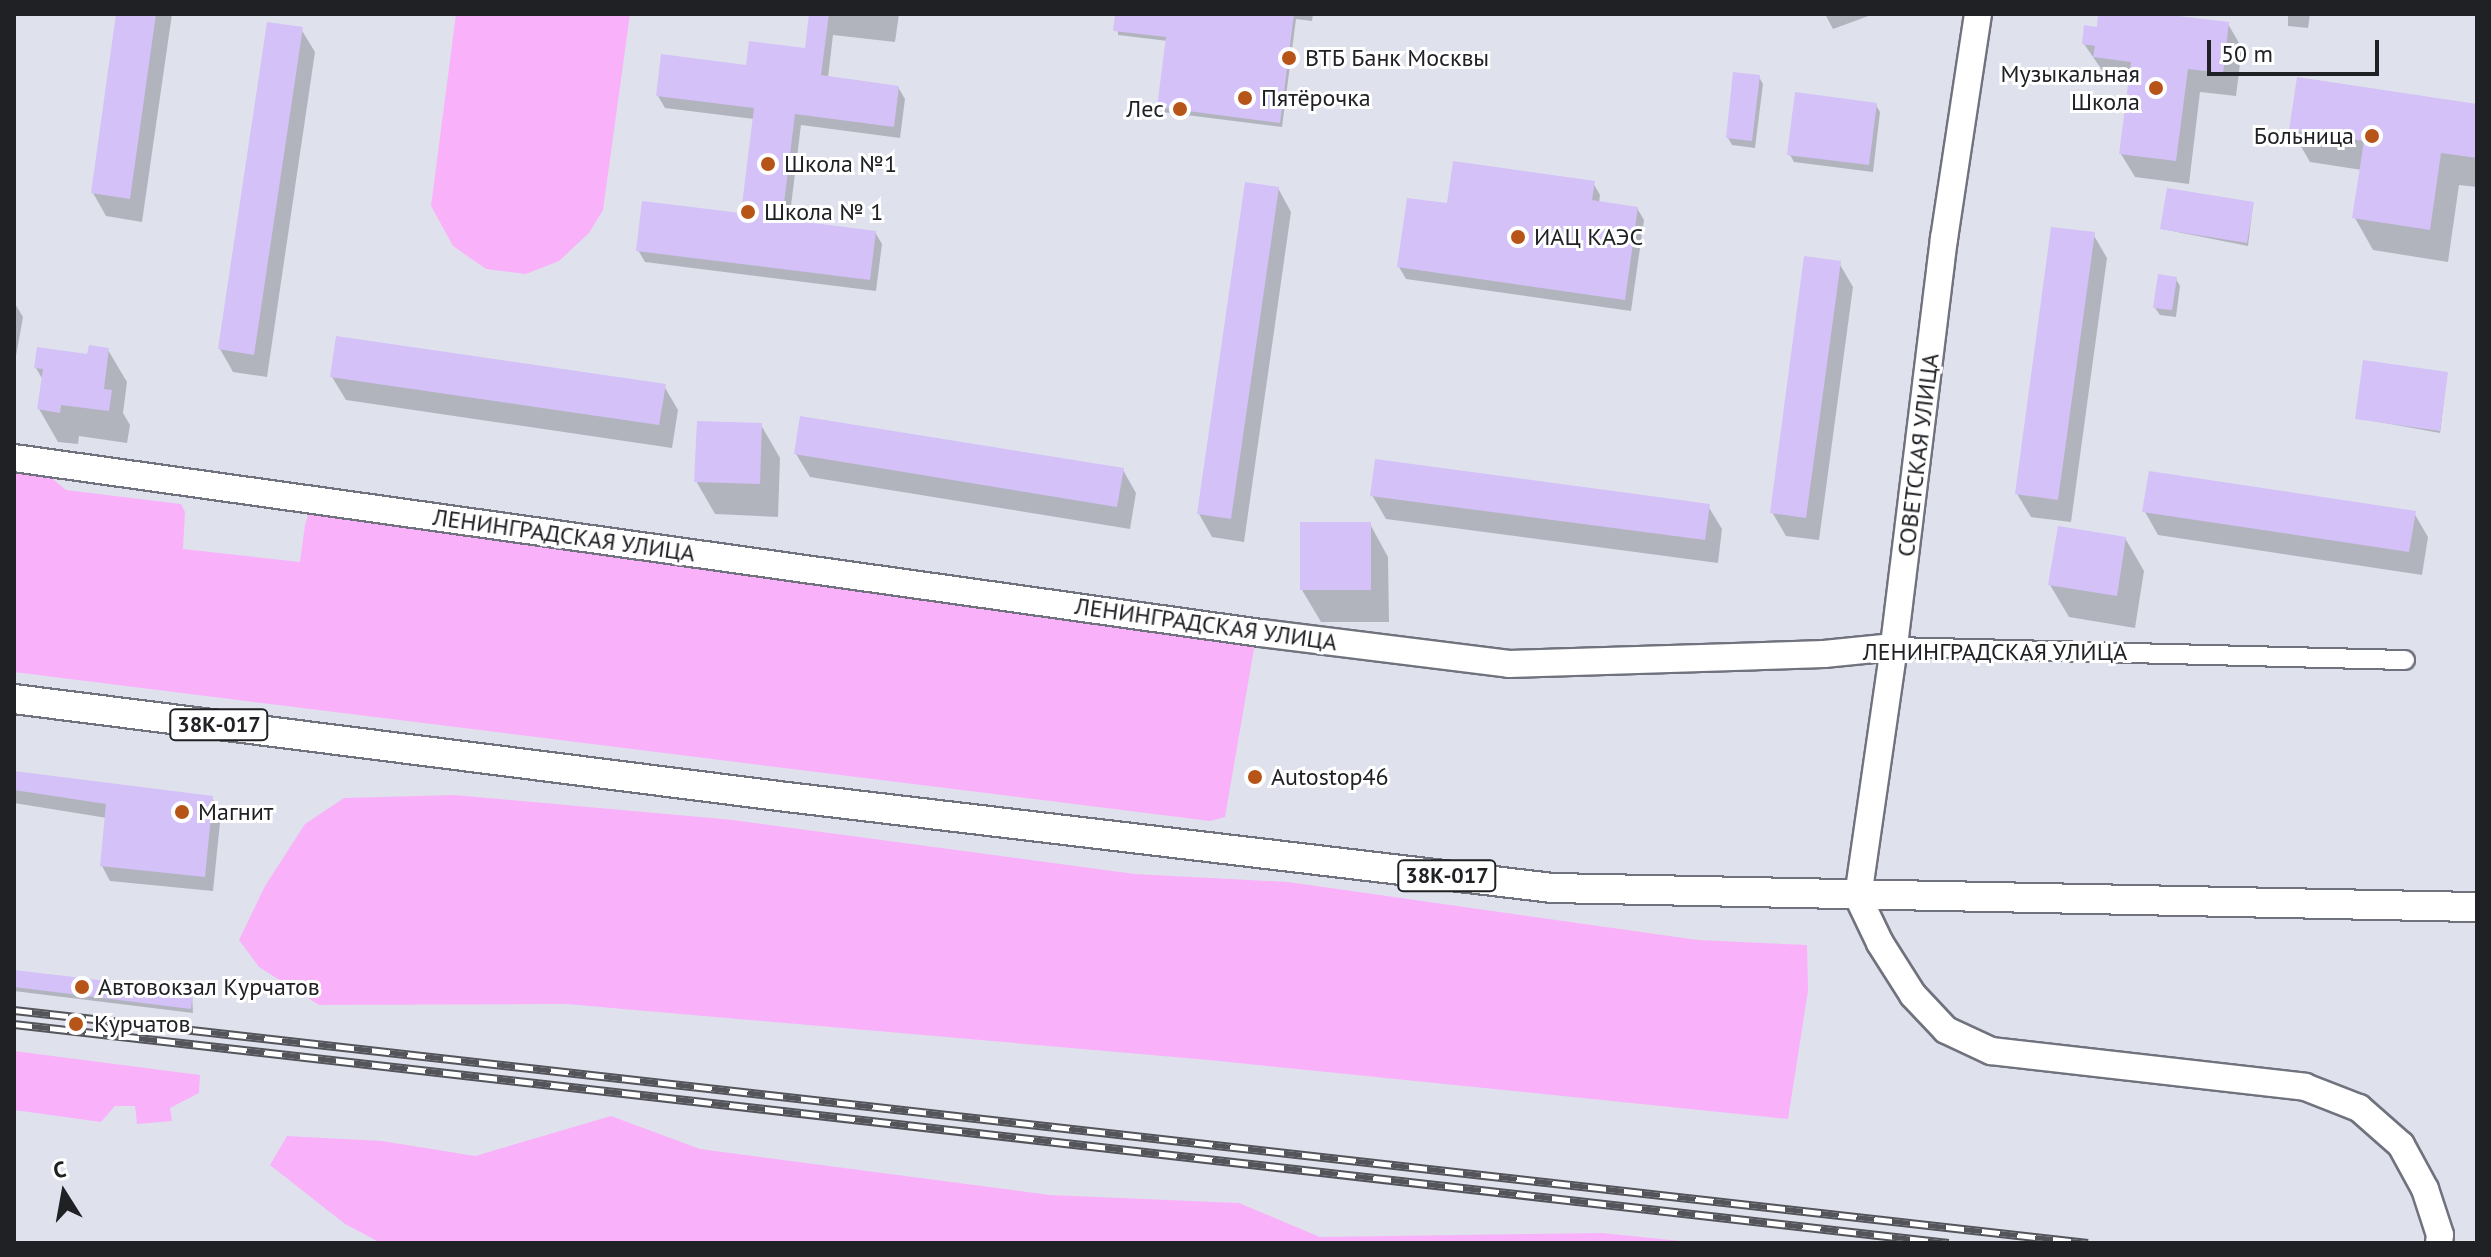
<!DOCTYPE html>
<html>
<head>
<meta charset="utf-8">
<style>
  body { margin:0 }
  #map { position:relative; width:2491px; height:1257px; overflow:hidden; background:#dfe2ed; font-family:"PT Sans",sans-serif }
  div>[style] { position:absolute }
  .green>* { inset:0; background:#f9b2fa }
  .shadow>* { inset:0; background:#0003 }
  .building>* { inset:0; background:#d3c1f8 }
  .roads { filter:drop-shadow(2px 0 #70737d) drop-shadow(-2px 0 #70737d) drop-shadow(0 2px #70737d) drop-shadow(0 -2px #70737d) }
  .street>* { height:18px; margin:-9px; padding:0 9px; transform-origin:9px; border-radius:9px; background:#fff }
  .secondary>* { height:26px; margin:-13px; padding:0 13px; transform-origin:13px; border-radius:13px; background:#fff }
  .primary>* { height:28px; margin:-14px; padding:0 14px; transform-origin:14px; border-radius:14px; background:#fff }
  .rail>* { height:9px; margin-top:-4.5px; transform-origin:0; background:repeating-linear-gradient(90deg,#fff 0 18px,#54555b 0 36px); box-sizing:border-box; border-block:2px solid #54555b }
  .dots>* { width:22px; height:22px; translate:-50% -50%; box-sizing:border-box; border:4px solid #fff; border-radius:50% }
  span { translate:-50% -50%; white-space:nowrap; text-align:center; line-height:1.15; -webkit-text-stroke:6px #fff; paint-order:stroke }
  .shield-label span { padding:2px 6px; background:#fff; border:2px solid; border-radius:6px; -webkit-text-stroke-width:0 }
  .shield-label { font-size:22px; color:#202125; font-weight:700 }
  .poi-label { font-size:24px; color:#202125 }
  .left { translate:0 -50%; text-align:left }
  .right { translate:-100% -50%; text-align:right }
  .street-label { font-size:24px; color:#202125 }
  .frame { position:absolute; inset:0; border:16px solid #202125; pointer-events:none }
  .north { position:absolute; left:24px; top:1153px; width:80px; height:80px; -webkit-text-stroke:6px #fff; paint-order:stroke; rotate:349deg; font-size:22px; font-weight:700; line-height:32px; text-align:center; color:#202125 }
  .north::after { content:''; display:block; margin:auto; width:28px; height:36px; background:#202125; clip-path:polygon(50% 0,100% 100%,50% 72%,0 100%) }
  .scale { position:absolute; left:2207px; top:40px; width:172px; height:36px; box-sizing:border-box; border:4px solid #202125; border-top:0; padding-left:10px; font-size:24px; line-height:28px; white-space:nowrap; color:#202125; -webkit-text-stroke:6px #fff; paint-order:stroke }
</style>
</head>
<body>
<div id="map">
  <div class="green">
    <div style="clip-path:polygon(456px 14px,630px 14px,603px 210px,589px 233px,559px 261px,526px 274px,486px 269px,453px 246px,431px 206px)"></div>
    <div style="clip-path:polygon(14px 471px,48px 475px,66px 490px,181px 504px,185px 512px,183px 549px,300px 562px,305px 525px,308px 515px,317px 511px,1255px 643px,1225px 817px,1210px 821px,14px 672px)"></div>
    <div style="clip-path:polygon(454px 795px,733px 820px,1135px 874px,1288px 882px,1698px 940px,1807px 945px,1808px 991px,1788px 1119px,1209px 1060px,566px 1004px,319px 1005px,259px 967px,239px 940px,265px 886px,305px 824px,344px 798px)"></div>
    <div style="clip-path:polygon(14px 1051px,200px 1075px,199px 1093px,170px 1108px,172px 1121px,137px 1124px,135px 1106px,115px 1106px,101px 1122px,14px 1110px)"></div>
    <div style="clip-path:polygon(611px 1116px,700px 1149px,1050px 1195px,1239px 1203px,1320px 1237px,1602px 1233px,1701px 1243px,381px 1243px,345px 1224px,270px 1165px,287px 1136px,382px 1141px,475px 1156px)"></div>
  </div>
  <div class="shadow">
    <div style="clip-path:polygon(118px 14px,172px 14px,142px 222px,106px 216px,93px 193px)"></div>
    <div style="clip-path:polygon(811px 14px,899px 14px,895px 42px,833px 35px,828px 78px,898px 87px,905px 99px,900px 138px,801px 125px,789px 222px,875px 232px,882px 244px,876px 291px,645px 262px,638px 250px,742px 216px,754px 119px,665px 108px,658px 96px,807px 50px)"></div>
    <div style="clip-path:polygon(1117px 14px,1313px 14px,1312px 21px,1296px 19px,1282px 127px,1162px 112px,1159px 107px,1168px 41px,1118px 35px)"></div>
    <div style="clip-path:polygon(1825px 14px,1874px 14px,1833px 29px)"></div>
    <div style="clip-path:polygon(2101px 14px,2144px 14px,2228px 24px,2242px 48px,2236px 96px,2200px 92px,2189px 184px,2135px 177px,2121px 154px,2130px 83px,2109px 80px,2084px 44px,2099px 29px)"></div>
    <div style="clip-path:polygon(2288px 14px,2310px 14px,2308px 28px,2288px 26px)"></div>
    <div style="clip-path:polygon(301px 29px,315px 52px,267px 377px,233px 372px,220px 349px)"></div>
    <div style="clip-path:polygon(1759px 77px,1763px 84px,1755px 148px,1732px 145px,1728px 138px)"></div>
    <div style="clip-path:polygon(1876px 105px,1880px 112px,1873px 172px,1794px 162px,1790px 155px)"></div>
    <div style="clip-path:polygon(2477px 106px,2477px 187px,2459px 185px,2448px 262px,2373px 250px,2355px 218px,2362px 170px,2310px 162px,2291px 129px)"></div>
    <div style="clip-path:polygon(1593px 183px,1600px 195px,1599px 203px,1637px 208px,1644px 220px,1631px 311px,1406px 279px,1399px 267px,1448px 206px)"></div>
    <div style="clip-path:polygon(1278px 188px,1291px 212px,1244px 542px,1212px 537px,1199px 514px)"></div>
    <div style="clip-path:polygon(2253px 204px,2248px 246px,2162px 229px)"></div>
    <div style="clip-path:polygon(2093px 234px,2107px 258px,2071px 522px,2031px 517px,2017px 494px)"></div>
    <div style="clip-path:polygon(1839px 263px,1853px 287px,1819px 540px,1786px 536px,1772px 512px)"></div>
    <div style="clip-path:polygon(2176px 279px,2180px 286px,2176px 317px,2160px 315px,2155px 308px)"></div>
    <div style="clip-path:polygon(14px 302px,23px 317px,16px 356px,14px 356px)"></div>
    <div style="clip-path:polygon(108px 350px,127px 382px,123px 413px,130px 425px,127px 443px,79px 436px,78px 444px,58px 442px,39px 409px,43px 380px,36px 368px)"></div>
    <div style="clip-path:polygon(2447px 374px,2440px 433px,2357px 418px)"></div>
    <div style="clip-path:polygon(332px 377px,664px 386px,678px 410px,672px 448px,346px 400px)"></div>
    <div style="clip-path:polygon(761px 425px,780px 458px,778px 517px,715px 514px,696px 481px)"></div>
    <div style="clip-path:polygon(796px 454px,1123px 470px,1136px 493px,1130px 529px,810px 477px)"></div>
    <div style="clip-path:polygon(1372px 495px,1708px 506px,1722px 529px,1718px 563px,1386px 519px)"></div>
    <div style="clip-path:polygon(2145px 512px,2414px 513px,2428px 537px,2422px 575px,2158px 535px)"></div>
    <div style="clip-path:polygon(1370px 524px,1388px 557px,1389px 622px,1321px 622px,1302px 590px)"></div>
    <div style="clip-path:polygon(2125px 538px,2144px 571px,2135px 628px,2069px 617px,2050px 585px)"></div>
    <div style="clip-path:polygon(14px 773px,212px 798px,221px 813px,213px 891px,110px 881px,102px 866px,107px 818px,14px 803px)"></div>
    <div style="clip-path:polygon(14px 971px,192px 993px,193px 1013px,14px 991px)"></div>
  </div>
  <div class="building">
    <div style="clip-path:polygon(116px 14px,156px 14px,130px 199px,91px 193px)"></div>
    <div style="clip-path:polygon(809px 14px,829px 14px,821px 75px,899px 86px,894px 127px,795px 114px,782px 219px,876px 231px,870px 280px,636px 251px,642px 201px,741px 213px,754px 108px,656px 96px,661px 54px,746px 65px,749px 41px,805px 48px)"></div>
    <div style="clip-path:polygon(1115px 14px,1294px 14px,1280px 123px,1157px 107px,1166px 37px,1113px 31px)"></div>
    <div style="clip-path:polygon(2098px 14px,2161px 14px,2229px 22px,2223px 73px,2188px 69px,2176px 161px,2119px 154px,2131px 62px,2093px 57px,2095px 46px,2082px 44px,2084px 25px,2097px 27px)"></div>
    <div style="clip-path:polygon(267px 22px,303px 27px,254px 355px,218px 349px)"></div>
    <div style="clip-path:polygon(1733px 72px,1760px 75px,1752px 141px,1726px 138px)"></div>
    <div style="clip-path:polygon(2297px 77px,2477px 104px,2477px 158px,2441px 153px,2430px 230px,2352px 218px,2364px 141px,2289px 130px)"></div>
    <div style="clip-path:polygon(1795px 92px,1877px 103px,1869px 165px,1787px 155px)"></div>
    <div style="clip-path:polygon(1453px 161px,1595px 181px,1592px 200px,1638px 207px,1625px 300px,1397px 267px,1407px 198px,1447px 203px)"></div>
    <div style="clip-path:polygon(1245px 182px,1279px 187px,1231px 519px,1197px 514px)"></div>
    <div style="clip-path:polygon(2167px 188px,2254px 202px,2247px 243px,2160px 229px)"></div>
    <div style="clip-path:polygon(2051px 227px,2095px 232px,2058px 500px,2015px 494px)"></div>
    <div style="clip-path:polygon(1804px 256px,1841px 261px,1806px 518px,1770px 513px)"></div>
    <div style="clip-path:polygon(2158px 274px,2177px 277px,2172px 310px,2153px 308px)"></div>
    <div style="clip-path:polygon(336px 336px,666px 384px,659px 425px,330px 377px)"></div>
    <div style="clip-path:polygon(89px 345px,109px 348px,104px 389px,112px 390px,109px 411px,61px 405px,60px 413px,37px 409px,43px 369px,34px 368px,37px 347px,87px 354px)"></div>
    <div style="clip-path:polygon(2363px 360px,2448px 372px,2440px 431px,2355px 419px)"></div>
    <div style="clip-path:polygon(800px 416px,1124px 468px,1117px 507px,794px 454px)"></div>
    <div style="clip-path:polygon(697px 421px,762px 423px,760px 484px,694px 482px)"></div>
    <div style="clip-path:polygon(1375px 459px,1710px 504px,1705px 540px,1370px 496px)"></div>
    <div style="clip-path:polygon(2149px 471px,2416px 511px,2409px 552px,2142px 512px)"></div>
    <div style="clip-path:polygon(1300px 522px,1371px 522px,1371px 590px,1300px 590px)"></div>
    <div style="clip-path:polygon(2058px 526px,2126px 537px,2117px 596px,2048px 585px)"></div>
    <div style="clip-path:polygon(14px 771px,213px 796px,205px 877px,100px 866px,106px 804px,14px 790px)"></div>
    <div style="clip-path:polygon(14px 970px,193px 991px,191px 1009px,14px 987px)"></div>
  </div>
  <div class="roads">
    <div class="street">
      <div style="left:1894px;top:647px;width:511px;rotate:1.46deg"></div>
    </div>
    <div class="secondary">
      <div style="left:1978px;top:14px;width:227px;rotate:98.6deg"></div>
      <div style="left:1944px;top:238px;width:412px;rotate:97deg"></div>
      <div style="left:1894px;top:647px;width:253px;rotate:98.2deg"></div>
      <div style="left:1858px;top:897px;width:51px;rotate:64.4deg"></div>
      <div style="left:1880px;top:943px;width:62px;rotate:57.6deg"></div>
      <div style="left:1913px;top:995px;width:48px;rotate:46.7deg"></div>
      <div style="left:1946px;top:1030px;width:50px;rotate:25deg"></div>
      <div style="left:1991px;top:1051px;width:316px;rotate:6.5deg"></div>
      <div style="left:2305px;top:1087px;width:58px;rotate:21.3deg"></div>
      <div style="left:2359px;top:1108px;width:56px;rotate:41.4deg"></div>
      <div style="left:2401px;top:1145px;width:50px;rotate:61.4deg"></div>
      <div style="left:2425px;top:1189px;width:48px;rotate:71.9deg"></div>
      <div style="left:2440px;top:1235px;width:8px;rotate:97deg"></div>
      <div style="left:14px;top:458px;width:1259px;rotate:7.99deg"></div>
      <div style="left:1261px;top:633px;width:250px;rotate:7.1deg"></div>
      <div style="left:1509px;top:664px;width:315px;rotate:-1.8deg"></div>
      <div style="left:1824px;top:654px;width:70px;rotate:-5.7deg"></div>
    </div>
    <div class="primary">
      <div style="left:14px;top:699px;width:779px;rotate:7.23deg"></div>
      <div style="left:787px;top:797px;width:770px;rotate:6.78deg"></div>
      <div style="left:1552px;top:888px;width:925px;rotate:1.18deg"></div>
    </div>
  </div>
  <div class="rail">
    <div style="left:14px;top:1010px;width:2087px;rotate:6.41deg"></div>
    <div style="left:14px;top:1024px;width:1947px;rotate:6.46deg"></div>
  </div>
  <div class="dots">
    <div style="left:1289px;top:58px;background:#b75519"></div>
    <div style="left:2156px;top:88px;background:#b75519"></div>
    <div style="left:1245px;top:98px;background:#b75519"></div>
    <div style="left:1180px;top:109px;background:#b75519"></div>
    <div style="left:2372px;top:136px;background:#b75519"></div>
    <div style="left:768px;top:164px;background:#b75519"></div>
    <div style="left:748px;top:212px;background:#b75519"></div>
    <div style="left:1518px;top:237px;background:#b75519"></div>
    <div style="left:1255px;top:777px;background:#b75519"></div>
    <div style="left:182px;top:812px;background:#b75519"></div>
    <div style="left:82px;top:987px;background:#b75519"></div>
    <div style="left:76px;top:1024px;background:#b75519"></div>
  </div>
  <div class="shield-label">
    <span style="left:219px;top:725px">38К-017</span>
    <span style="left:1447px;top:876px">38К-017</span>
  </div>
  <div class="poi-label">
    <span class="left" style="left:1305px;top:58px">ВТБ Банк Москвы</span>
    <span class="right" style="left:2140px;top:88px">Музыкальная<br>Школа</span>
    <span class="left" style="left:1261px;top:98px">Пятёрочка</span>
    <span class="right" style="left:1164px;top:109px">Лес</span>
    <span class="right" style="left:2354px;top:136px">Больница</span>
    <span class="left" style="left:784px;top:164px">Школа №1</span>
    <span class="left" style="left:764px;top:212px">Школа № 1</span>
    <span class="left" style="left:1534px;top:237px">ИАЦ КАЭС</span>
    <span class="left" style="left:1271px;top:777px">Autostop46</span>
    <span class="left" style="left:198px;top:812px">Магнит</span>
    <span class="left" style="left:98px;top:987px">Автовокзал Курчатов</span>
    <span class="left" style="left:94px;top:1024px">Курчатов</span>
  </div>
  <div class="street-label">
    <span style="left:1918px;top:455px;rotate:-83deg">СОВЕТСКАЯ УЛИЦА</span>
    <span style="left:564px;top:535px;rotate:8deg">ЛЕНИНГРАДСКАЯ УЛИЦА</span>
    <span style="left:1206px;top:624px;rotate:8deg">ЛЕНИНГРАДСКАЯ УЛИЦА</span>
    <span style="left:1995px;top:652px">ЛЕНИНГРАДСКАЯ УЛИЦА</span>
  </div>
  <div class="frame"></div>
  <div class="north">С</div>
  <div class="scale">50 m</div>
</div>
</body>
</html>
